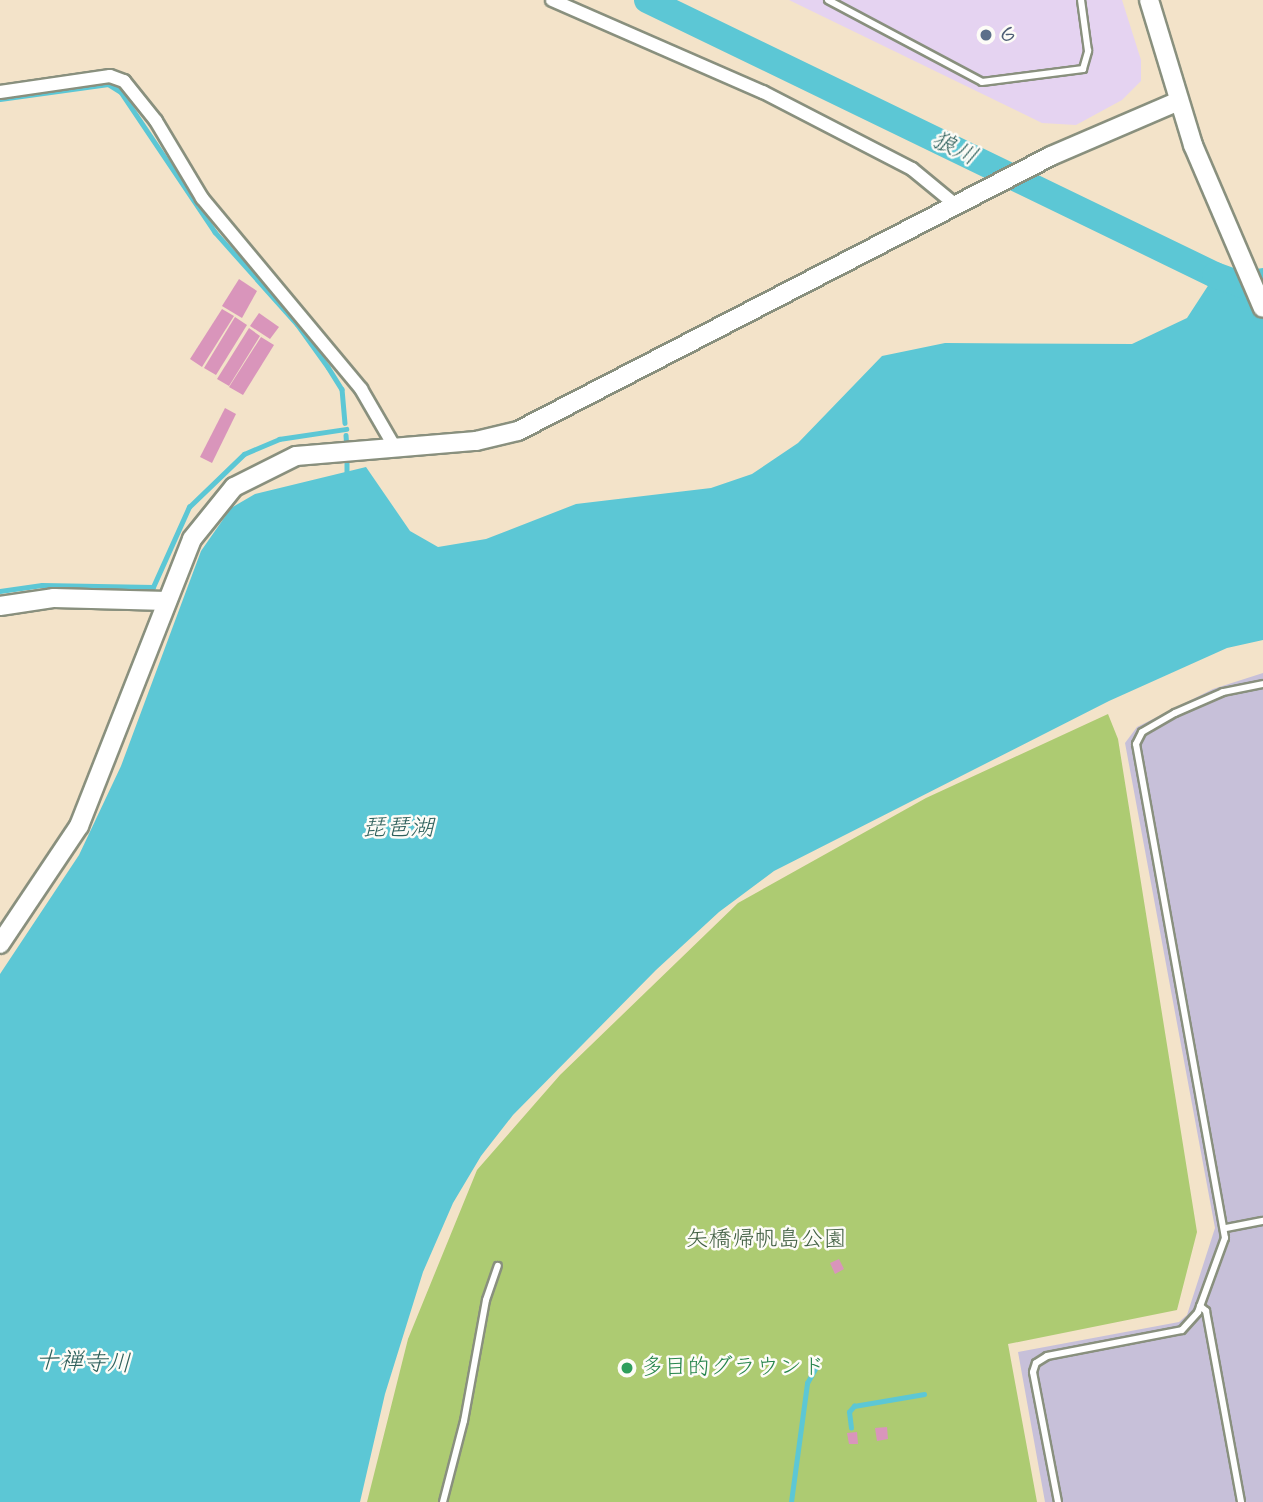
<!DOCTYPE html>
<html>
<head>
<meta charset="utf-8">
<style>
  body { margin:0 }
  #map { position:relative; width:1263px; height:1502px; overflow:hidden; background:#f3e3c9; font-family:Mynerve,"Klee One",sans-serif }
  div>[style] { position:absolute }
  .built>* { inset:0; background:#e5d3f1 }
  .industrial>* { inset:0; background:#c7c0d9 }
  .green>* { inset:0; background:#adcb72 }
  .water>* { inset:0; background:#5cc7d5 }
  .stream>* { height:4.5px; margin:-2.25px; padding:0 2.25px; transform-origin:2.25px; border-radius:2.25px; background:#5cc7d5 }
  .river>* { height:26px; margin:-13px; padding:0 13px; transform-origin:13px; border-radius:13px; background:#5cc7d5 }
  .building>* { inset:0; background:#d995bb }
  .roads { filter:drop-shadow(2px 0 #89907e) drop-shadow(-2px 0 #89907e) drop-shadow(0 2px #89907e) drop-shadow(0 -2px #89907e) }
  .lane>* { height:6px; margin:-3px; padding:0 3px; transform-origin:3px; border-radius:3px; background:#fff }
  .street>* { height:12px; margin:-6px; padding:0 6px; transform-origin:6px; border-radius:6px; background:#fff }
  .secondary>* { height:18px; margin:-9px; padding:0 9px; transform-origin:9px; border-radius:9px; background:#fff }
  .dots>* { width:19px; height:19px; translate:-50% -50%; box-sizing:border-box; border:4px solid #fdfcf7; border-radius:50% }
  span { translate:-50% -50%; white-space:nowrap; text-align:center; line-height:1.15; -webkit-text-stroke:5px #fdfcf7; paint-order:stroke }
  .service-label { font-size:23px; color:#4e5e75 }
  .left { translate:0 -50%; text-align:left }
  .park-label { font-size:23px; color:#426044 }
  .leisure-label { font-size:23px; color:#27864d }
  .water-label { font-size:24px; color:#2e605c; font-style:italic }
</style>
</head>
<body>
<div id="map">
  <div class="built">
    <div style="clip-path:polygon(789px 0,1122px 0,1141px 60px,1141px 81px,1122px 100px,1076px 125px,1042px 123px)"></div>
  </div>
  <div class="industrial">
    <div style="clip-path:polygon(1263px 673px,1263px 1502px,1045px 1502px,1018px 1352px,1179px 1322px,1187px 1315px,1215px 1228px,1125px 743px,1137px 727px,1213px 689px)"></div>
  </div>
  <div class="green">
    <div style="clip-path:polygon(1108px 714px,1118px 739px,1197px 1232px,1177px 1310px,1008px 1344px,1037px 1502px,367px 1502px,408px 1339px,477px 1170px,560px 1075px,738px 903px,926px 798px)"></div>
  </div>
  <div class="water">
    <div style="clip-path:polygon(1263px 268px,1263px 640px,1227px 648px,1109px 701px,774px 871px,719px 912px,656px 970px,513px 1115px,481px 1156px,453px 1203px,423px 1272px,385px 1394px,360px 1502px,0 1502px,0 974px,79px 855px,121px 766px,201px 551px,231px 508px,255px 494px,366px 467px,410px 531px,438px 547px,486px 539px,576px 504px,711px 488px,752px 474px,798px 443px,882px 356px,945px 343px,1132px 344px,1187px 318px,1215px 275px)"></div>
  </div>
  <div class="stream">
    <div style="left:0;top:99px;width:109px;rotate:-7.9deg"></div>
    <div style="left:108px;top:84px;width:15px;rotate:32deg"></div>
    <div style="left:121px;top:92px;width:169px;rotate:56.1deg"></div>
    <div style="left:215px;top:232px;width:123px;rotate:48.3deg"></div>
    <div style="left:297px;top:324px;width:53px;rotate:54.2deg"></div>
    <div style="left:328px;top:367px;width:26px;rotate:58deg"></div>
    <div style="left:342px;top:389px;width:34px;rotate:85deg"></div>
    <div style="left:346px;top:435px;width:13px;rotate:86deg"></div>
    <div style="left:347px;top:457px;width:19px;rotate:90deg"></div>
    <div style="left:0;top:591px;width:42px;rotate:-8.1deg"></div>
    <div style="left:42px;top:585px;width:111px;rotate:1deg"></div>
    <div style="left:153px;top:587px;width:88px;rotate:-65.8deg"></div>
    <div style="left:189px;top:507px;width:76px;rotate:-43.9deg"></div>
    <div style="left:244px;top:454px;width:38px;rotate:-23deg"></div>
    <div style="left:279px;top:439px;width:68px;rotate:-8.5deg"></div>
    <div style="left:851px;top:1428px;width:16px;rotate:-97deg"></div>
    <div style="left:849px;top:1412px;width:8px;rotate:-50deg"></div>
    <div style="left:854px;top:1406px;width:71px;rotate:-9.7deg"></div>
    <div style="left:791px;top:1502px;width:120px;rotate:-82.3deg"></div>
    <div style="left:807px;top:1383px;width:20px;rotate:-60deg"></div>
  </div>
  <div class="river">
    <div style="left:647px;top:0;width:631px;rotate:25.83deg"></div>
    <div style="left:1215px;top:275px;width:35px;rotate:20deg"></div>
  </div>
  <div class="building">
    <div style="clip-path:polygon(239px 279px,257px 291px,242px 318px,222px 306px)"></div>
    <div style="clip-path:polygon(222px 309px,234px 316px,202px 367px,190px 359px)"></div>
    <div style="clip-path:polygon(259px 313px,279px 327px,270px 339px,250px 326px)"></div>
    <div style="clip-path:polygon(235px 317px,247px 325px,216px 375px,204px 368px)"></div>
    <div style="clip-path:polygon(249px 328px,260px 336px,229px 386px,217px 379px)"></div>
    <div style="clip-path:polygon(261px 337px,274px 345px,243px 395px,229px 387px)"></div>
    <div style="clip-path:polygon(225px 408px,236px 414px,212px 463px,200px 457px)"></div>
    <div style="clip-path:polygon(839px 1259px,844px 1269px,835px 1274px,830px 1263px)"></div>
    <div style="clip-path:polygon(887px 1427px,888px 1439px,877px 1441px,875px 1428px)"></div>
    <div style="clip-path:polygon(857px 1432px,858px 1444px,849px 1444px,847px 1433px)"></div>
  </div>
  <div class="roads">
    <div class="lane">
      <div style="left:828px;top:0;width:174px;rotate:28deg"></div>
      <div style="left:982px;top:82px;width:102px;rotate:-7.3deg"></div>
      <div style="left:1083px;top:69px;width:19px;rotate:-74deg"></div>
      <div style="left:1088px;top:51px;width:51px;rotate:-97.8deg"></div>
      <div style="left:1226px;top:1228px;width:38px;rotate:-11deg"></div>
      <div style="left:1200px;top:1306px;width:8px;rotate:40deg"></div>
      <div style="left:1206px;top:1311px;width:194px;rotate:79.6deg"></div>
      <div style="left:443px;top:1502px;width:84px;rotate:-75.5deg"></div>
      <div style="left:464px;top:1421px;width:123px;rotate:-79.7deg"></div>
      <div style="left:486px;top:1300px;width:36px;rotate:-71deg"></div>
      <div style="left:1058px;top:1502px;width:132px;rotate:-100.9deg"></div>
      <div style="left:1033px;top:1372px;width:9px;rotate:-72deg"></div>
      <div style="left:1036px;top:1363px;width:13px;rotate:-32deg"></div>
      <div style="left:1047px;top:1356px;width:137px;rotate:-10.9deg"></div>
      <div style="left:1182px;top:1330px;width:24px;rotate:-48deg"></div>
      <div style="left:1198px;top:1312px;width:79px;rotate:-70deg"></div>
      <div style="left:1225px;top:1238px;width:502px;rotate:-100.21deg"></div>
      <div style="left:1136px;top:744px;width:13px;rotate:-63deg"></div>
      <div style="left:1142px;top:732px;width:38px;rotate:-30deg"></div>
      <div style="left:1175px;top:713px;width:52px;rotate:-23.6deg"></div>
      <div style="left:1223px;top:692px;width:41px;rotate:-11.3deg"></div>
    </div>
    <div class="street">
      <div style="left:552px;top:0;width:230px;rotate:23.6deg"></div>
      <div style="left:763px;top:92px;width:168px;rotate:27.3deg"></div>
      <div style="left:912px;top:169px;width:58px;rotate:39.4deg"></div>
      <div style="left:0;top:92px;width:111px;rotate:-8.3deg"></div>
      <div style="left:110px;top:76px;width:15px;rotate:20deg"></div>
      <div style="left:124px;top:81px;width:51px;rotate:51.3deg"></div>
      <div style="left:156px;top:121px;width:90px;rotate:59.1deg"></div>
      <div style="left:202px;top:198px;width:249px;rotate:50.2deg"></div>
      <div style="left:361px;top:389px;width:66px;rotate:59.9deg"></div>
    </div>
    <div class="secondary">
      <div style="left:1149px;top:0;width:152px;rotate:73.1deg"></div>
      <div style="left:1193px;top:145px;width:177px;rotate:66.8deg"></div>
      <div style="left:0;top:606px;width:55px;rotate:-8.4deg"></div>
      <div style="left:54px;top:598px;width:113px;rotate:1.5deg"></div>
      <div style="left:0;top:944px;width:142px;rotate:-56.2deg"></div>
      <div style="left:79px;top:826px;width:308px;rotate:-68.5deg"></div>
      <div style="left:192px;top:539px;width:67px;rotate:-51.1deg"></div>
      <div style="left:234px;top:487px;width:69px;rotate:-26.6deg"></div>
      <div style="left:296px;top:456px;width:181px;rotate:-4.8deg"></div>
      <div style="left:476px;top:441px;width:43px;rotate:-13.4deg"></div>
      <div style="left:518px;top:431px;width:600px;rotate:-27.29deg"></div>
      <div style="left:1051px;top:156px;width:139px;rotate:-23.3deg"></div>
    </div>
  </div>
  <div class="dots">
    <div style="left:986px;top:35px;background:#5c6f8a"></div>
    <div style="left:627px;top:1368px;background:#2e9e5b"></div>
  </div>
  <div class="service-label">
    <span class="left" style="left:1000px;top:35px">G</span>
  </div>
  <div class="park-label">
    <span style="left:766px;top:1240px">矢橋帰帆島公園</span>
  </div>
  <div class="leisure-label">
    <span class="left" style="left:641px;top:1368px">多目的グラウンド</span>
  </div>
  <div class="water-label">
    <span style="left:954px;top:149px;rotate:26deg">狼川</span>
    <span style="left:398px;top:829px">琵琶湖</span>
    <span style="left:83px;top:1363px;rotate:2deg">十禅寺川</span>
  </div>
</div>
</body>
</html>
